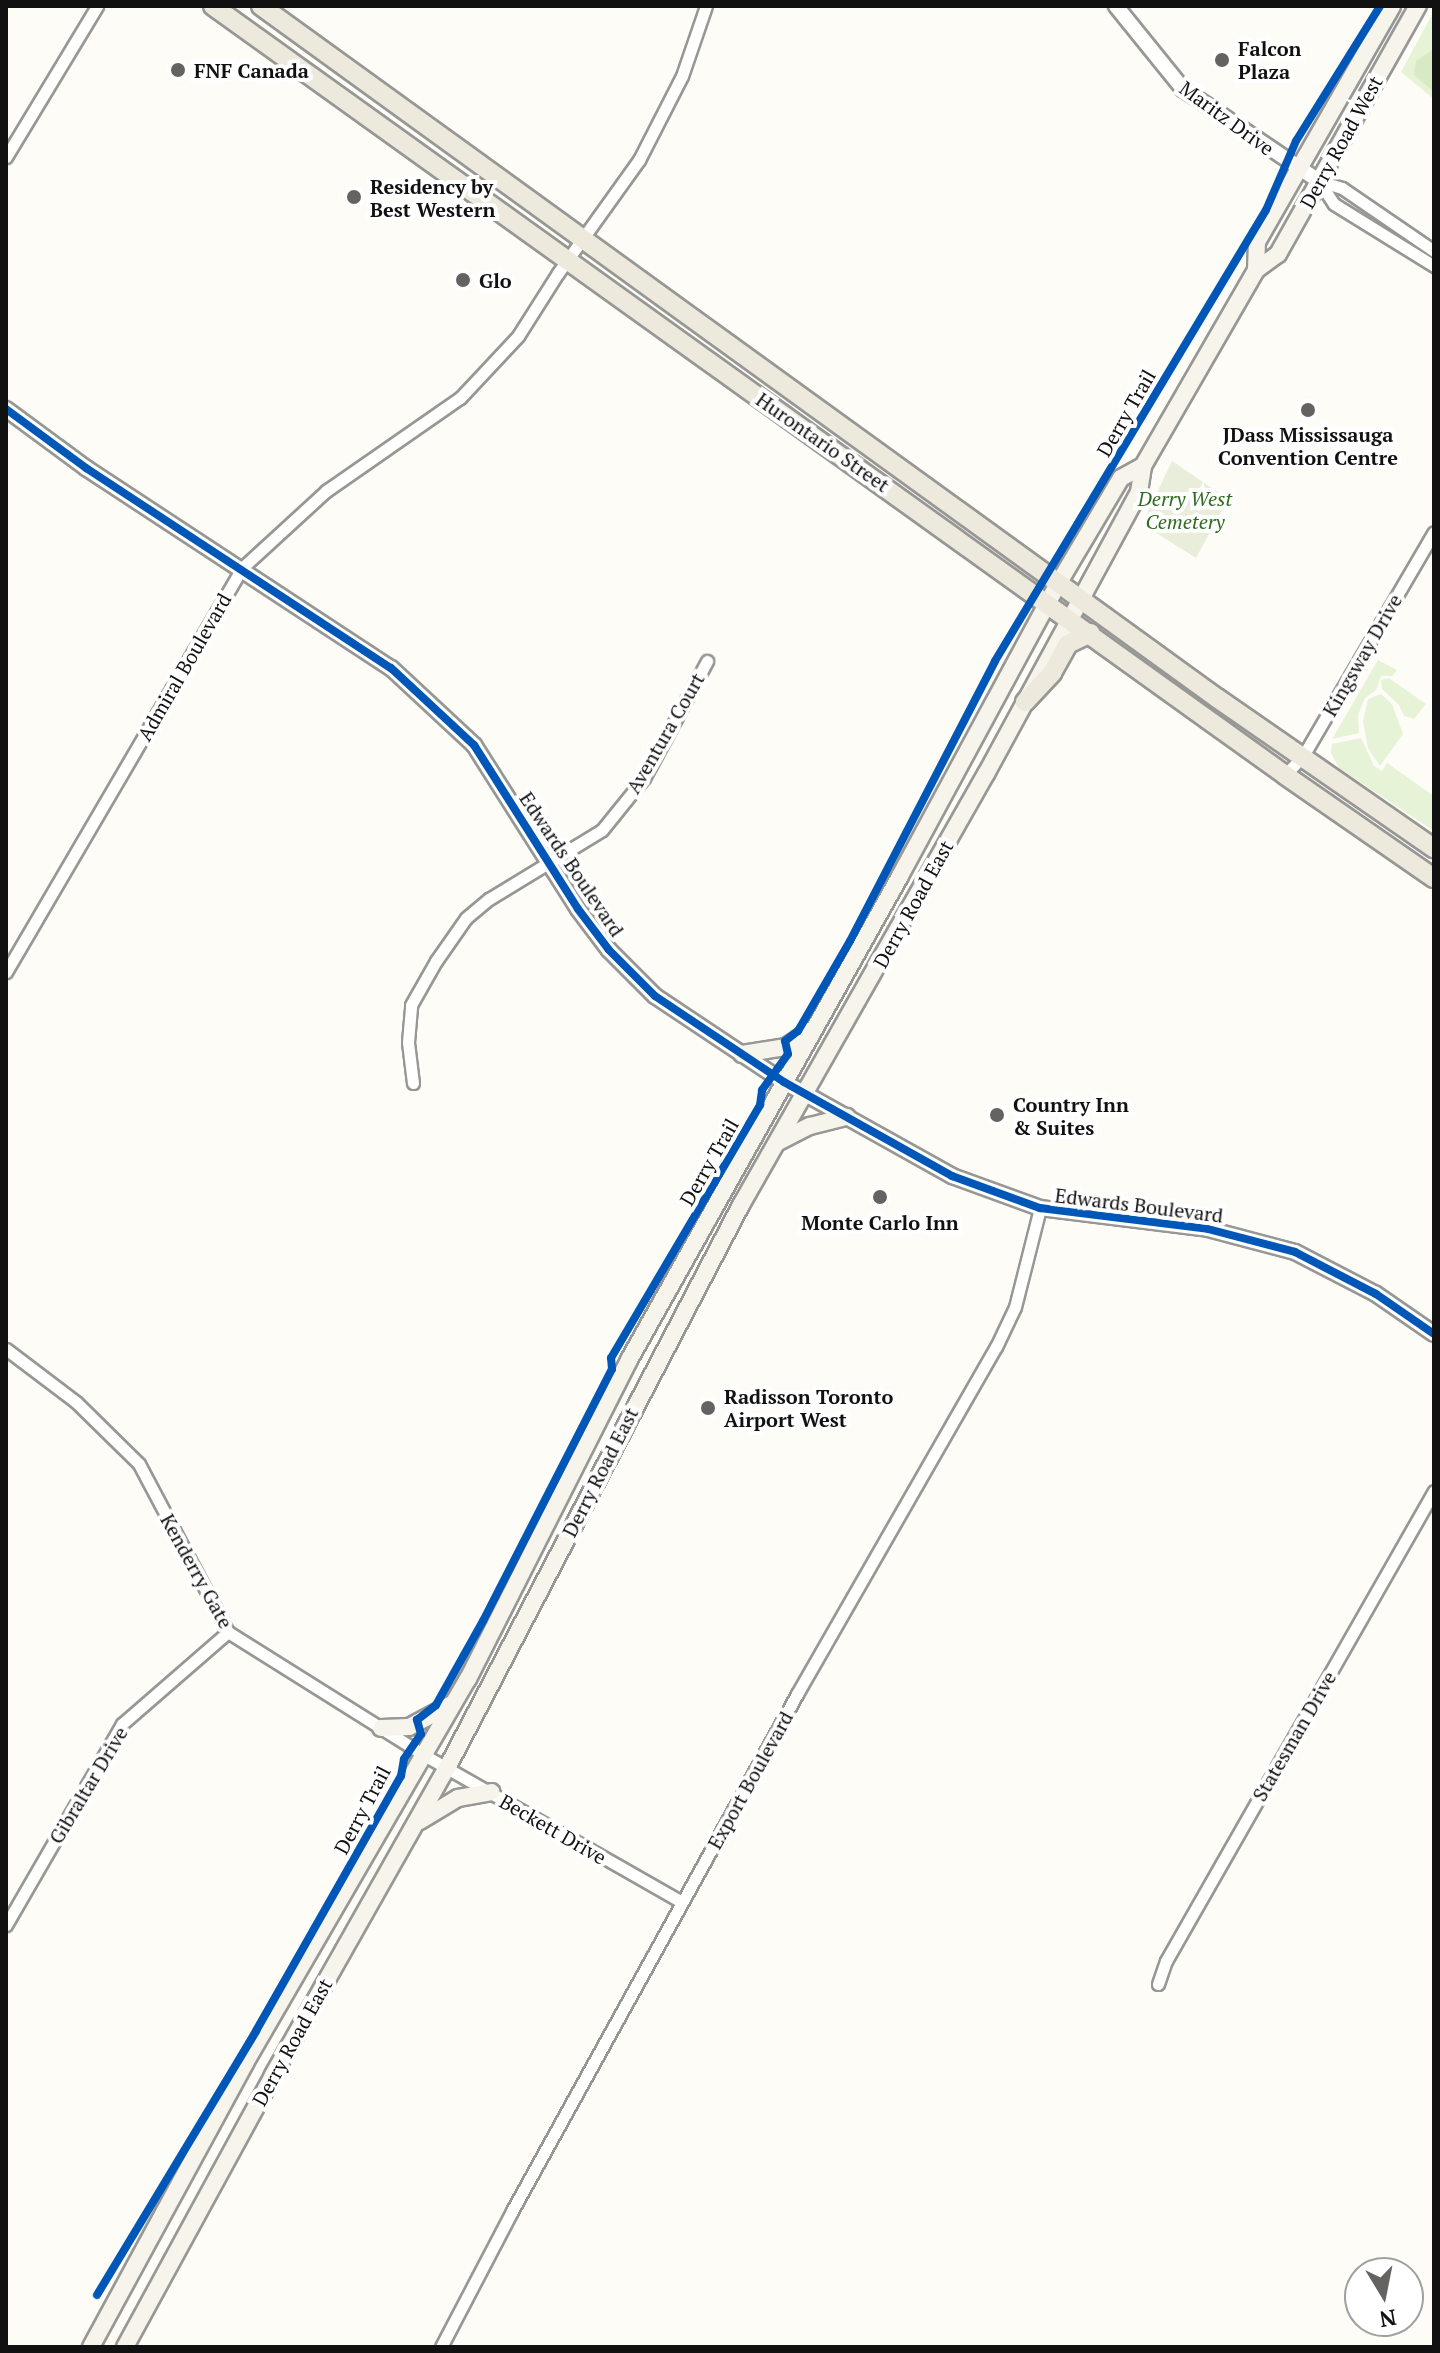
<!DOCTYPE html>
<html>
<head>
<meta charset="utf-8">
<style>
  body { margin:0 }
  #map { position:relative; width:1440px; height:2353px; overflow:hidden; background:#fdfcf7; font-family:"PT Serif",serif }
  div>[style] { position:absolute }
  .green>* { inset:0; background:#e7f3d7 }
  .forest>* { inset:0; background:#d8eac5 }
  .cemetery>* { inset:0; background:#e9eedb }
  .roads { filter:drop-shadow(2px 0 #979795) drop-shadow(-2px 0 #979795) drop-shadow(0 2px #979795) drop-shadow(0 -2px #979795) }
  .minor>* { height:11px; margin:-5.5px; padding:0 5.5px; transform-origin:5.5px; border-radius:5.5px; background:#fffffe }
  .tertiary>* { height:14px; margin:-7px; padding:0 7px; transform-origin:7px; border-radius:7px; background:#fffffe }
  .secondary>* { height:16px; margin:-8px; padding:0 8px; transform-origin:8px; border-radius:8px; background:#f6f4eb }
  .primary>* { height:18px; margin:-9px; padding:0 9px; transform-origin:9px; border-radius:9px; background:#ede9dc }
  .cycleway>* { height:8px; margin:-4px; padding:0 4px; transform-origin:4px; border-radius:4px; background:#0057b8 }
  .dots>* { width:22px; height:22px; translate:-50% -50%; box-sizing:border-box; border:4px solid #fff; border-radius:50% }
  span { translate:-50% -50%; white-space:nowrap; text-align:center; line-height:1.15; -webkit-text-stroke:8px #fff; paint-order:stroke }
  .poi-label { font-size:20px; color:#111; font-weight:700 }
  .left { translate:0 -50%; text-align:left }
  .street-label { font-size:20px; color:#111 }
  .park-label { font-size:20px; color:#2f6b1f; font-style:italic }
  .frame { position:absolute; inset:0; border:8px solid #111; pointer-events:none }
  .north { position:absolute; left:1344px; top:2257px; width:80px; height:80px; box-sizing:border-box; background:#fff; border:2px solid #a0a0a0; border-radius:50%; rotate:170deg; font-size:22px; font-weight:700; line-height:32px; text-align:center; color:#111 }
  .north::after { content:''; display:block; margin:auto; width:28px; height:36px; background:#646362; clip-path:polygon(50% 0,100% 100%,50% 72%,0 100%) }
</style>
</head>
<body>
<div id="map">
  <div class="green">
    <div style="clip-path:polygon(1434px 11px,1434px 99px,1401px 72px)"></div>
    <div style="clip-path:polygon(1378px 660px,1397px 670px,1392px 676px,1381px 676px,1376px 690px,1365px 698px,1358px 715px,1359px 733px,1332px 739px)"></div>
    <div style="clip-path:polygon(1389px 678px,1426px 704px,1414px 719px,1404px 716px,1399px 705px,1382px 689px,1381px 680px)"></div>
    <div style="clip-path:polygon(1381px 694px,1392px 704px,1403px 734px,1380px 766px,1368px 748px,1363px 721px,1368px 699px)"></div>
    <div style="clip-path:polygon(1361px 738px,1374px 766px,1382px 771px,1387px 763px,1434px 796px,1434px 831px,1339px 768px,1331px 753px,1332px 744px)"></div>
  </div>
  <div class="forest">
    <div style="clip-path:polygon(1434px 49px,1434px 92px,1414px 75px,1416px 61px)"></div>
  </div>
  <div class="cemetery">
    <div style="clip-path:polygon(1172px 461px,1228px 499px,1196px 558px,1142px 524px)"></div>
  </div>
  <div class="roads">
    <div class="minor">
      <div style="left:6px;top:157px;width:176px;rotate:-58.9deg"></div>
      <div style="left:1319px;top:181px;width:27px;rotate:57deg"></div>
      <div style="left:1334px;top:204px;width:118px;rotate:31.8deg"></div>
      <div style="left:1319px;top:181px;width:24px;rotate:17deg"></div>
      <div style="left:1342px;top:188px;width:112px;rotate:34.4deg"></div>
      <div style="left:1285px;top:775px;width:26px;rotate:-47deg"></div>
      <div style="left:1303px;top:756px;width:259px;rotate:-59.7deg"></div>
      <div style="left:6px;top:972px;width:469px;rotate:-59.7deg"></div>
      <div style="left:243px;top:567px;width:113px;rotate:-42.5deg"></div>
      <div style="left:326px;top:491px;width:163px;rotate:-34.8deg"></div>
      <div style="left:460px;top:398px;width:85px;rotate:-46.9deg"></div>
      <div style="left:518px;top:336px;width:75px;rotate:-57.6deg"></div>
      <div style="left:558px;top:273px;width:139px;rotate:-54.4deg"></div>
      <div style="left:639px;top:160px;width:94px;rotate:-62.9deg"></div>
      <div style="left:682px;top:76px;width:74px;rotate:-71.1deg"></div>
      <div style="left:413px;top:1083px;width:41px;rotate:-97deg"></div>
      <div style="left:408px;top:1042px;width:37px;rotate:-85deg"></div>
      <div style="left:411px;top:1005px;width:51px;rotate:-60.4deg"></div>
      <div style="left:436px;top:961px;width:52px;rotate:-55.1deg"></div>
      <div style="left:466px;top:918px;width:30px;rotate:-40deg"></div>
      <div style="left:489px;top:899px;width:132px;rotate:-31.4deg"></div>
      <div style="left:602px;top:830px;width:67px;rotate:-51.1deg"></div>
      <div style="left:644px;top:778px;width:133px;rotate:-61.7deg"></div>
      <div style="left:6px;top:1349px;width:88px;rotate:37.1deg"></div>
      <div style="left:76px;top:1402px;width:88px;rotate:44.5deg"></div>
      <div style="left:139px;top:1464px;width:190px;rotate:62.1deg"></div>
      <div style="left:228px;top:1632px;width:231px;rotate:32.1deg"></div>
      <div style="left:424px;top:1755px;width:297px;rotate:29.7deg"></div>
      <div style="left:6px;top:1925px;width:232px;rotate:-60deg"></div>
      <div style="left:122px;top:1724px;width:140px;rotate:-41deg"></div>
      <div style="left:1158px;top:1984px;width:24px;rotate:-71deg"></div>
      <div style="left:1166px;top:1961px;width:541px;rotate:-60.31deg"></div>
      <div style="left:441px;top:2347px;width:153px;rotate:-62.4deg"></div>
      <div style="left:512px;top:2211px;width:590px;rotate:-61.13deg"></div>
      <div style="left:797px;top:1694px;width:400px;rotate:-60.2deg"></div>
      <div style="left:996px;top:1347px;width:44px;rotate:-64.6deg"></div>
      <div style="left:1015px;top:1307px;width:102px;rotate:-75.8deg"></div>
    </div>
    <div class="tertiary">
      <div style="left:1116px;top:6px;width:107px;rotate:51.1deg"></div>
      <div style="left:1183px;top:89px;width:164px;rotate:34.1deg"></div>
      <div style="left:6px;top:409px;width:99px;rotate:36.4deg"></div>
      <div style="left:86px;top:468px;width:365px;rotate:33.3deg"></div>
      <div style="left:391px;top:668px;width:113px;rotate:42.9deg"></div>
      <div style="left:474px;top:745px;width:194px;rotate:57.6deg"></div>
      <div style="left:578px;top:909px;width:51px;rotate:52.9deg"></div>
      <div style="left:609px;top:950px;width:65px;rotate:45deg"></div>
      <div style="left:655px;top:996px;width:155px;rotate:33.7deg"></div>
      <div style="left:784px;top:1082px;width:193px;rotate:29.2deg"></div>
      <div style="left:952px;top:1176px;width:94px;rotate:20deg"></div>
      <div style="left:1040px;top:1208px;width:169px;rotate:7.1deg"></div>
      <div style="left:1208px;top:1229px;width:90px;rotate:14.8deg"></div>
      <div style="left:1295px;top:1252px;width:91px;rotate:27.4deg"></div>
      <div style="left:1376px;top:1294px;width:70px;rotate:34.6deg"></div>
    </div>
    <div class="secondary">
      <div style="left:1256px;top:270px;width:28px;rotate:-88deg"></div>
      <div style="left:1257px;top:242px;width:272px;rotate:-60.2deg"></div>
      <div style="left:742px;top:1054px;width:45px;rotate:-9deg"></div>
      <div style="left:786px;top:1047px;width:29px;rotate:-34deg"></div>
      <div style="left:778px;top:1142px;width:36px;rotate:-27deg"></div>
      <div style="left:810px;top:1126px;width:38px;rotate:-14deg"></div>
      <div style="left:381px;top:1728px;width:28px;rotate:-2deg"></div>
      <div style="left:409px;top:1727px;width:49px;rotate:-28.1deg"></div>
      <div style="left:420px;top:1821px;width:44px;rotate:-31.2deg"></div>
      <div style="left:458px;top:1798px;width:34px;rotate:-10deg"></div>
      <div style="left:91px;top:2347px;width:323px;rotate:-61.5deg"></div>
      <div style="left:245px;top:2063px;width:444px;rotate:-59.9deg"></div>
      <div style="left:468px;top:1679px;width:357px;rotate:-63.2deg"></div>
      <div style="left:629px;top:1360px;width:555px;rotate:-60.75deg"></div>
      <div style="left:900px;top:876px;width:332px;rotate:-61.6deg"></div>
      <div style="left:1058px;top:584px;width:123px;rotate:-59.3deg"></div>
      <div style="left:1121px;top:478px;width:25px;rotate:-29deg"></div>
      <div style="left:125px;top:2347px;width:310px;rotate:-61.4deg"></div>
      <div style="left:273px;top:2075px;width:353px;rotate:-60.5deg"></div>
      <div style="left:447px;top:1768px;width:635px;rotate:-62.43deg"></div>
      <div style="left:741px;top:1205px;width:496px;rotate:-60.4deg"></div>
      <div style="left:986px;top:774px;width:321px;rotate:-61.5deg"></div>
      <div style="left:1139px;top:492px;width:26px;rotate:-81deg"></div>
      <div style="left:1143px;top:466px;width:226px;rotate:-60deg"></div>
      <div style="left:1256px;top:270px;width:27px;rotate:-36deg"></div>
      <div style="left:1278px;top:254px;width:285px;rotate:-60.6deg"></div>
    </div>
    <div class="primary">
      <div style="left:213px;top:6px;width:1319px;rotate:35.65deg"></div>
      <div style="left:1285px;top:775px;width:181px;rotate:34.7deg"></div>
      <div style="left:261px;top:6px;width:1180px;rotate:35.9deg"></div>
      <div style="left:1217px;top:698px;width:264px;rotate:34.7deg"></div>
      <div style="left:1025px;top:702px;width:40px;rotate:-47deg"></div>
      <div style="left:1052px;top:673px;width:33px;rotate:-61deg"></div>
      <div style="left:1068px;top:644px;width:25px;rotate:-26deg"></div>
    </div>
  </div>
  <div class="cycleway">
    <div style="left:6px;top:409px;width:99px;rotate:36.4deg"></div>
    <div style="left:86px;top:468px;width:365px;rotate:33.3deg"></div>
    <div style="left:391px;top:668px;width:113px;rotate:42.9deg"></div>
    <div style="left:474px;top:745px;width:194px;rotate:57.6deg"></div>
    <div style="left:578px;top:909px;width:51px;rotate:52.9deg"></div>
    <div style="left:609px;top:950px;width:65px;rotate:45deg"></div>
    <div style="left:655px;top:996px;width:155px;rotate:33.7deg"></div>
    <div style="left:784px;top:1082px;width:193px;rotate:29.2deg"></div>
    <div style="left:952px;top:1176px;width:94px;rotate:20deg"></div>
    <div style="left:1040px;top:1208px;width:169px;rotate:7.1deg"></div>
    <div style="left:1208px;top:1229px;width:90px;rotate:14.8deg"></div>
    <div style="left:1295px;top:1252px;width:91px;rotate:27.4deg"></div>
    <div style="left:1376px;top:1294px;width:70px;rotate:34.6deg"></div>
    <div style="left:97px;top:2295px;width:308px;rotate:-58.9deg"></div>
    <div style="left:256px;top:2031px;width:293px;rotate:-60.4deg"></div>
    <div style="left:401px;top:1776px;width:17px;rotate:-80deg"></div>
    <div style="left:404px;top:1759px;width:30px;rotate:-56deg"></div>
    <div style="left:421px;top:1734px;width:15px;rotate:-106deg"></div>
    <div style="left:417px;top:1720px;width:24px;rotate:-38deg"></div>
    <div style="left:436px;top:1705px;width:96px;rotate:-60.8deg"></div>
    <div style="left:483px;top:1621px;width:283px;rotate:-62.9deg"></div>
    <div style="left:612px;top:1369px;width:11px;rotate:-95deg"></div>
    <div style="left:611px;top:1358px;width:294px;rotate:-59.5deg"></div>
    <div style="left:760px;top:1105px;width:15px;rotate:-82deg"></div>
    <div style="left:762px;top:1090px;width:44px;rotate:-54.2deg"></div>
    <div style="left:788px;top:1054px;width:13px;rotate:-103deg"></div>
    <div style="left:785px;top:1041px;width:16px;rotate:-38deg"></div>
    <div style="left:798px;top:1031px;width:104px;rotate:-60deg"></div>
    <div style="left:850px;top:941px;width:315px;rotate:-62.6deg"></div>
    <div style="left:995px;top:661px;width:526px;rotate:-59deg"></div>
    <div style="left:1266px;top:210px;width:75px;rotate:-66.5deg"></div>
    <div style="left:1296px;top:141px;width:159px;rotate:-58.1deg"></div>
  </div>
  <div class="dots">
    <div style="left:1222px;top:60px;background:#646362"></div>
    <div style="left:178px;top:70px;background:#646362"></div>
    <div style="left:354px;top:197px;background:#646362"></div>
    <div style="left:463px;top:280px;background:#646362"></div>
    <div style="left:1308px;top:410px;background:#646362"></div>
    <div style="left:997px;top:1115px;background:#646362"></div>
    <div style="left:880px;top:1197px;background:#646362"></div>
    <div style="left:708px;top:1408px;background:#646362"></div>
  </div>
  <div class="poi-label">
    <span class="left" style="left:1238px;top:60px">Falcon<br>Plaza</span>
    <span class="left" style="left:194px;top:70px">FNF Canada</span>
    <span class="left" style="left:370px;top:198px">Residency by<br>Best Western</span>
    <span class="left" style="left:479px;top:280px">Glo</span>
    <span style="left:1308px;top:446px">JDass Mississauga<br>Convention Centre</span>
    <span class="left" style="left:1013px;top:1116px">Country Inn<br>&amp; Suites</span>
    <span style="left:880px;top:1222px">Monte Carlo Inn</span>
    <span class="left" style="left:724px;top:1408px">Radisson Toronto<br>Airport West</span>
  </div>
  <div class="street-label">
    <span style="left:1227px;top:118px;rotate:36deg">Maritz Drive</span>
    <span style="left:1341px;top:142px;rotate:-61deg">Derry Road West</span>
    <span style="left:1126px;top:413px;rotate:-60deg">Derry Trail</span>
    <span style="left:823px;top:442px;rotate:35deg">Hurontario Street</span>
    <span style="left:1362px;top:655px;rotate:-60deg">Kingsway Drive</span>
    <span style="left:184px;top:667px;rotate:-60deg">Admiral Boulevard</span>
    <span style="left:665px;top:733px;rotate:-60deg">Aventura Court</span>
    <span style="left:572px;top:864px;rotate:56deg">Edwards Boulevard</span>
    <span style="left:913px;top:904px;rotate:-61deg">Derry Road East</span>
    <span style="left:709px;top:1162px;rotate:-60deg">Derry Trail</span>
    <span style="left:1139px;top:1205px;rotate:7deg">Edwards Boulevard</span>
    <span style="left:600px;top:1472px;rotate:-63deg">Derry Road East</span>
    <span style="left:197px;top:1571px;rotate:61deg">Kenderry Gate</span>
    <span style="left:1294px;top:1736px;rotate:-60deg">Statesman Drive</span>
    <span style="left:750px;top:1780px;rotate:-61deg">Export Boulevard</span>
    <span style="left:88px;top:1785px;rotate:-59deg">Gibraltar Drive</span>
    <span style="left:362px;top:1810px;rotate:-62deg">Derry Trail</span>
    <span style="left:553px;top:1829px;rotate:30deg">Beckett Drive</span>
    <span style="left:292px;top:2042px;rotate:-61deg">Derry Road East</span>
  </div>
  <div class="park-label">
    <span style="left:1185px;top:510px">Derry West<br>Cemetery</span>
  </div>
  <div class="frame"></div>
  <div class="north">N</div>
</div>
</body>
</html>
